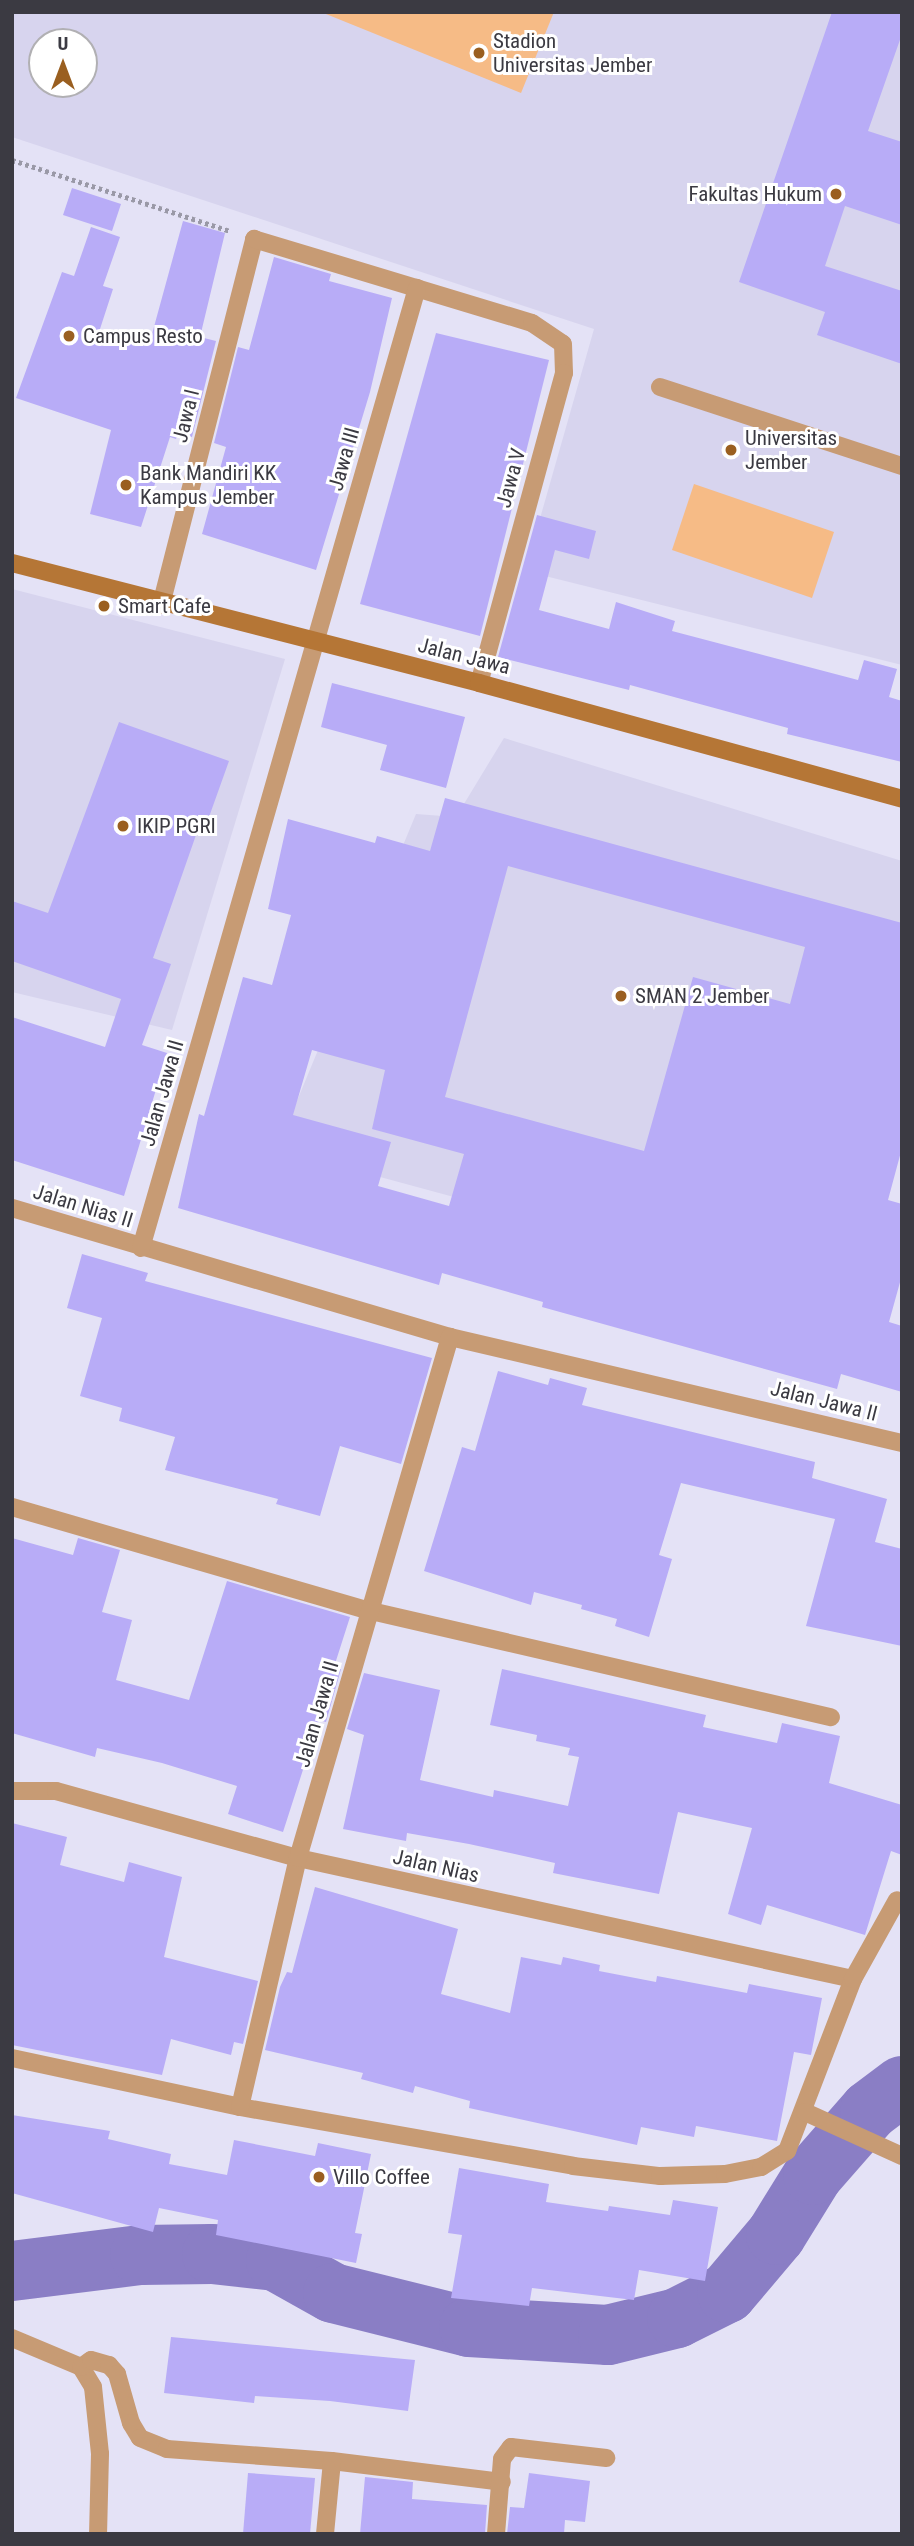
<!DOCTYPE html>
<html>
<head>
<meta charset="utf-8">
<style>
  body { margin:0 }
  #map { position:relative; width:914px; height:2546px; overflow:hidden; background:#e4e2f6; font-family:"Roboto Condensed",sans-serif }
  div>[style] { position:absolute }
  .built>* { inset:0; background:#d7d4ee }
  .green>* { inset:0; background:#f6bb86 }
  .river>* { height:60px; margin:-30px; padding:0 30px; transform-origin:30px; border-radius:30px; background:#8a7ec5 }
  .building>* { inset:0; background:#b8acf7 }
  .path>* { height:4.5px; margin-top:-2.25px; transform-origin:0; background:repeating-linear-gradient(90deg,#9a99a7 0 3.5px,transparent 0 7px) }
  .service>* { height:18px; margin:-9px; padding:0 9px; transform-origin:9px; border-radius:9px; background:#c79b74 }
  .minor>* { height:18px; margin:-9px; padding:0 9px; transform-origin:9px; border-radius:9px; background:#c79b74 }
  .secondary>* { height:18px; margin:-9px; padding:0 9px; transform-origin:9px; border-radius:9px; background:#b57636 }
  .dots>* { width:19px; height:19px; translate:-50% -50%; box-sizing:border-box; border:4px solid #fff; border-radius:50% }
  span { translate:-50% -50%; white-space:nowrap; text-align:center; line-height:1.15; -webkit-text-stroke:6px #fff; paint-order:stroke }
  .poi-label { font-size:21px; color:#3b3a42 }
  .left { translate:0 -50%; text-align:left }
  .right { translate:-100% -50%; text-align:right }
  .street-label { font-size:21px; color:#3b3a42 }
  .frame { position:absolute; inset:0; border:14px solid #3b3a42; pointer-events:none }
  .north { position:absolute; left:28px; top:28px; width:70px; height:70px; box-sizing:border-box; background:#fff; border:2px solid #b1b0b3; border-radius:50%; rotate:0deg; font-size:19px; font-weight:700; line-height:28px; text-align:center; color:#3b3a42 }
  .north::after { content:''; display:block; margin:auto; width:24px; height:32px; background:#9a5f20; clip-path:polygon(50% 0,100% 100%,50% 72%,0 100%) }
</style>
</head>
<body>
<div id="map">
  <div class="built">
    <div style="clip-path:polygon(evenodd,12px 12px,902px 12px,902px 665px,525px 571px,594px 329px,12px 137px,12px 12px,42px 42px,84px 42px,84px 84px,42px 84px,42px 42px)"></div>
    <div style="clip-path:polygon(12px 589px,285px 659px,172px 1030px,12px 992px)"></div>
    <div style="clip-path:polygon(504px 738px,902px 861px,902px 1130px,849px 1304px,277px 1149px,416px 814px,456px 817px)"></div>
  </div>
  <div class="green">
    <div style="clip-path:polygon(321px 12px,554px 12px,521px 93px)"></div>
    <div style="clip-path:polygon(694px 484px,834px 532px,812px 598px,672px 550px)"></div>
  </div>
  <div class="river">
    <div style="left:12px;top:2271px;width:129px;rotate:-7.1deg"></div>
    <div style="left:140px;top:2255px;width:72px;rotate:-0.8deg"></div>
    <div style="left:212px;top:2254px;width:64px;rotate:6.2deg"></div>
    <div style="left:276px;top:2261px;width:65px;rotate:29.3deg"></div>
    <div style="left:333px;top:2293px;width:140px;rotate:14deg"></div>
    <div style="left:469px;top:2327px;width:139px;rotate:3.3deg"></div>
    <div style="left:608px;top:2335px;width:71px;rotate:-13.8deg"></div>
    <div style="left:677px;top:2318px;width:56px;rotate:-26.6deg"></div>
    <div style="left:727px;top:2293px;width:76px;rotate:-49.8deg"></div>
    <div style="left:776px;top:2235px;width:70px;rotate:-58.3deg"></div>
    <div style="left:813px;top:2175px;width:86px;rotate:-48.8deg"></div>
    <div style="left:870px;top:2110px;width:40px;rotate:-37deg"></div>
  </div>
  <div class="building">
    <div style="clip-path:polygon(832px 12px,902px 12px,902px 34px,868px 131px,902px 142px,902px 225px,845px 206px,825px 266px,902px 291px,902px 364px,817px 335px,825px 312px,739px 282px)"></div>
    <div style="clip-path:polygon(72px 188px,121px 204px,112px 231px,63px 215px)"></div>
    <div style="clip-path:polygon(183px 221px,225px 233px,200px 337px,216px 341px,192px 437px,178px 434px,176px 439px,170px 437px,141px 527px,90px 514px,111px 430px,16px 398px,62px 272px,74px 276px,91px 227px,120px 237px,103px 286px,113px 289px,100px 329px,149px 345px)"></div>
    <div style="clip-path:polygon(274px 257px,331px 274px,329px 281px,392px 298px,370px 392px,316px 570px,202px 534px,226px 447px,214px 443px,238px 347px,249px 350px)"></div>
    <div style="clip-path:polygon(436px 333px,549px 360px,480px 636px,360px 604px)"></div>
    <div style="clip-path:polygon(537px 515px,596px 531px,589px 559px,555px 550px,539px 610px,609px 629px,616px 602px,675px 621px,672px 631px,858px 680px,864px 660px,897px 669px,889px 697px,902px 701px,902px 762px,787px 734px,788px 728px,630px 685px,629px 690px,498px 657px)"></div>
    <div style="clip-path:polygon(332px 683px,465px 717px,446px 788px,380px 770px,387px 745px,321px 727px)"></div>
    <div style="clip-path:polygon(119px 722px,229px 761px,209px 817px,203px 815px,153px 958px,171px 964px,142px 1045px,167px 1053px,124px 1196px,12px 1160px,12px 1017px,105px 1047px,121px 999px,12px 961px,12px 901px,48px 913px)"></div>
    <div style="clip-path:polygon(evenodd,445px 798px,902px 923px,902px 1148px,888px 1200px,902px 1204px,902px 1275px,889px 1322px,902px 1326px,902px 1392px,841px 1374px,837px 1389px,542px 1307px,543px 1302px,442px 1273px,439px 1285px,178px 1208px,199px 1114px,204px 1116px,243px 977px,272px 985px,291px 915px,268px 909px,288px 819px,375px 843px,377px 836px,430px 851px,445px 798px,508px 866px,805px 947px,790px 1004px,693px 977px,644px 1151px,445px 1097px,508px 866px,445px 798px,312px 1050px,385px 1070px,372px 1129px,464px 1154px,449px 1206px,378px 1186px,391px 1142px,293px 1115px,312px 1050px)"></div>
    <div style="clip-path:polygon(82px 1254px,148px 1273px,145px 1281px,432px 1358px,401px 1464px,340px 1446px,320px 1516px,276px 1504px,278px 1499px,165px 1470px,175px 1437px,119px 1421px,122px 1408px,80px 1396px,102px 1318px,67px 1308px)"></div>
    <div style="clip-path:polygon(498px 1371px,548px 1385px,550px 1378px,587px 1388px,582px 1405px,815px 1462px,812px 1478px,887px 1499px,875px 1542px,902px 1549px,902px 1646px,806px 1626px,835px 1519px,681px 1483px,659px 1555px,672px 1559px,649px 1637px,615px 1626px,617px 1619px,581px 1609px,582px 1605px,534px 1592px,531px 1605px,424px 1571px,462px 1447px,475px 1451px)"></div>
    <div style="clip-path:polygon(12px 1538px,73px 1555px,78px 1538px,120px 1550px,102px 1612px,132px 1620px,116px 1680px,189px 1700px,227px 1581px,350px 1617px,334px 1667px,341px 1669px,326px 1722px,319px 1720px,283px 1832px,228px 1814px,237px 1786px,162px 1763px,97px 1748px,95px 1757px,12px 1733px)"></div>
    <div style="clip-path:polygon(502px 1669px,706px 1715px,703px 1727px,777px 1743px,782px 1723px,840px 1736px,829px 1783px,902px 1805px,902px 1855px,891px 1851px,865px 1935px,767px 1905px,761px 1925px,728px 1914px,752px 1828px,678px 1812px,659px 1894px,553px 1873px,555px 1863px,469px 1844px,407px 1833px,406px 1841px,343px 1829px,364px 1735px,347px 1729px,364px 1673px,440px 1690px,420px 1780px,493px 1797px,494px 1790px,568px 1806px,579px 1757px,568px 1755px,570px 1748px,536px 1741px,537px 1735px,490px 1725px)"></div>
    <div style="clip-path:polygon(12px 1823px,67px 1837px,60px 1865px,124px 1882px,129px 1862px,182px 1877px,164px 1957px,258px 1981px,243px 2044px,234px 2042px,231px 2055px,171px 2039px,162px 2075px,12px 2045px)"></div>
    <div style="clip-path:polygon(315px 1887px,458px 1929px,441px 1994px,510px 2013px,521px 1957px,561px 1965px,563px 1957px,600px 1965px,599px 1971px,656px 1982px,657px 1976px,747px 1993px,749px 1984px,822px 1998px,811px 2055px,794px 2052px,777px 2141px,696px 2126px,694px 2137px,641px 2127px,637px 2145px,469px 2108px,470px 2101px,415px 2086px,413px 2093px,361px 2079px,363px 2073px,265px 2050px,280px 1987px,287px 1972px,292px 1973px)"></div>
    <div style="clip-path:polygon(12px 2115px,110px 2131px,108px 2139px,171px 2154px,169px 2164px,227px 2175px,234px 2140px,315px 2156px,318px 2143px,371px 2154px,355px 2233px,362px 2234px,356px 2263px,216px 2235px,218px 2220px,159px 2208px,153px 2232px,12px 2193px)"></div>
    <div style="clip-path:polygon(459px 2168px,549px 2184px,546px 2202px,608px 2211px,609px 2206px,670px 2215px,673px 2200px,718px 2207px,705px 2281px,639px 2270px,634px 2300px,532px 2288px,529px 2306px,451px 2298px,462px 2235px,448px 2233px)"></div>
    <div style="clip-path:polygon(171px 2337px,415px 2360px,408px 2411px,330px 2401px,255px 2396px,254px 2403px,164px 2393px)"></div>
    <div style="clip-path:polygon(248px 2473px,315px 2478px,310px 2534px,243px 2534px)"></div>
    <div style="clip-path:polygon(529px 2473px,590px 2481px,585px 2522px,565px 2520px,564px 2534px,507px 2534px,510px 2507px,524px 2508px)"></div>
    <div style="clip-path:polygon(365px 2477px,413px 2482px,412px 2499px,487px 2505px,485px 2534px,360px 2534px)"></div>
  </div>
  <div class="path">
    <div style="left:12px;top:160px;width:229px;rotate:18deg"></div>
  </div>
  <div class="service">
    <div style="left:660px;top:387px;width:255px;rotate:18.1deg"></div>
  </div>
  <div class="minor">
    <div style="left:161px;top:605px;width:378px;rotate:-75.7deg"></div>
    <div style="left:254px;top:239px;width:290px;rotate:16.8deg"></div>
    <div style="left:532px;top:323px;width:37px;rotate:34deg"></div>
    <div style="left:563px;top:344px;width:29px;rotate:88deg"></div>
    <div style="left:564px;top:373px;width:321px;rotate:105.3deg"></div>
    <div style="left:12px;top:1208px;width:457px;rotate:16.4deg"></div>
    <div style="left:450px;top:1337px;width:464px;rotate:13.2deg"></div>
    <div style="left:141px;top:1248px;width:999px;rotate:-73.96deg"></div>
    <div style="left:12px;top:1507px;width:374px;rotate:16.2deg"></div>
    <div style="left:371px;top:1611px;width:472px;rotate:13deg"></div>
    <div style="left:12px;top:1791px;width:44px"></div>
    <div style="left:56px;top:1791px;width:251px;rotate:15.5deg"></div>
    <div style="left:298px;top:1858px;width:568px;rotate:12.3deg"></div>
    <div style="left:12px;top:2058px;width:233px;rotate:12.1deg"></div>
    <div style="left:240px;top:2107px;width:338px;rotate:10deg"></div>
    <div style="left:573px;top:2166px;width:88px;rotate:6.6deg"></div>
    <div style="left:660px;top:2176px;width:65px;rotate:-1.8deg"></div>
    <div style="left:725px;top:2174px;width:37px;rotate:-11deg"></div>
    <div style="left:761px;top:2167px;width:31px;rotate:-32deg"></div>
    <div style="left:787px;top:2151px;width:184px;rotate:-69deg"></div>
    <div style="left:853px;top:1979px;width:90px;rotate:-60.9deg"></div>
    <div style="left:240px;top:2107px;width:256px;rotate:-76.9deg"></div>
    <div style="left:298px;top:1858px;width:543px;rotate:-73.74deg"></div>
    <div style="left:805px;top:2112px;width:107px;rotate:24.4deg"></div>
    <div style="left:12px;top:2338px;width:75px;rotate:22.8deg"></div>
    <div style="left:81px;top:2367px;width:23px;rotate:59deg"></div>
    <div style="left:93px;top:2387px;width:67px;rotate:84deg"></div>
    <div style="left:100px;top:2454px;width:80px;rotate:91.4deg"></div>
    <div style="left:81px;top:2367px;width:12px;rotate:-35deg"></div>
    <div style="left:91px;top:2360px;width:19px;rotate:16deg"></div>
    <div style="left:109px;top:2365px;width:12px;rotate:48deg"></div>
    <div style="left:117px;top:2374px;width:51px;rotate:74.1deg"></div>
    <div style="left:131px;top:2423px;width:17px;rotate:59deg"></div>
    <div style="left:140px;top:2438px;width:29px;rotate:22deg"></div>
    <div style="left:167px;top:2449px;width:165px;rotate:4.2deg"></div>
    <div style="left:332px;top:2461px;width:171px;rotate:7deg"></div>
    <div style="left:325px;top:2534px;width:73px;rotate:-84.5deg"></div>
    <div style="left:496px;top:2534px;width:75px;rotate:-85.4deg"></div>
    <div style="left:502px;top:2459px;width:15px;rotate:-53deg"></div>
    <div style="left:511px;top:2447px;width:96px;rotate:6.6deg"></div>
  </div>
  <div class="secondary">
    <div style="left:12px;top:563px;width:482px;rotate:14.4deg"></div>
    <div style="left:479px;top:683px;width:439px;rotate:15.3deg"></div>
  </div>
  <div class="dots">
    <div style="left:479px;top:53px;background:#9a5f20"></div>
    <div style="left:836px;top:194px;background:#9a5f20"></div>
    <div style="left:69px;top:336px;background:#9a5f20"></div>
    <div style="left:731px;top:450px;background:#9a5f20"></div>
    <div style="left:126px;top:485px;background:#9a5f20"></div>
    <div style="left:104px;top:606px;background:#9a5f20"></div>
    <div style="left:123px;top:826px;background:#9a5f20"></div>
    <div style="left:621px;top:996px;background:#9a5f20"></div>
    <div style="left:319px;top:2177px;background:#9a5f20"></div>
  </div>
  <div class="poi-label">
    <span class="left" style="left:493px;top:53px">Stadion<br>Universitas Jember</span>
    <span class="right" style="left:822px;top:194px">Fakultas Hukum</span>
    <span class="left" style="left:83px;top:336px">Campus Resto</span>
    <span class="left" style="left:745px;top:450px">Universitas<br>Jember</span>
    <span class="left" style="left:140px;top:485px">Bank Mandiri KK<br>Kampus Jember</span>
    <span class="left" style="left:118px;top:606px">Smart Cafe</span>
    <span class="left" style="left:137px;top:826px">IKIP PGRI</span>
    <span class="left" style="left:635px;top:996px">SMAN 2 Jember</span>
    <span class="left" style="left:333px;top:2177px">Villo Coffee</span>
  </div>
  <div class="street-label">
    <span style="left:186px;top:416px;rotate:-76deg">Jawa I</span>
    <span style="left:344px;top:459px;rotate:-74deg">Jawa III</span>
    <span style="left:511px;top:478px;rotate:-75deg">Jawa V</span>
    <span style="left:464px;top:656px;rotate:14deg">Jalan Jawa</span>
    <span style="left:162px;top:1093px;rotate:-74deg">Jalan Jawa II</span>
    <span style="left:83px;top:1206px;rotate:17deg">Jalan Nias II</span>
    <span style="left:824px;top:1401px;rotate:14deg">Jalan Jawa II</span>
    <span style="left:317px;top:1714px;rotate:-74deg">Jalan Jawa II</span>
    <span style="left:436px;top:1866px;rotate:13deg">Jalan Nias</span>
  </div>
  <div class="frame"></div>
  <div class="north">U</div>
</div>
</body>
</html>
